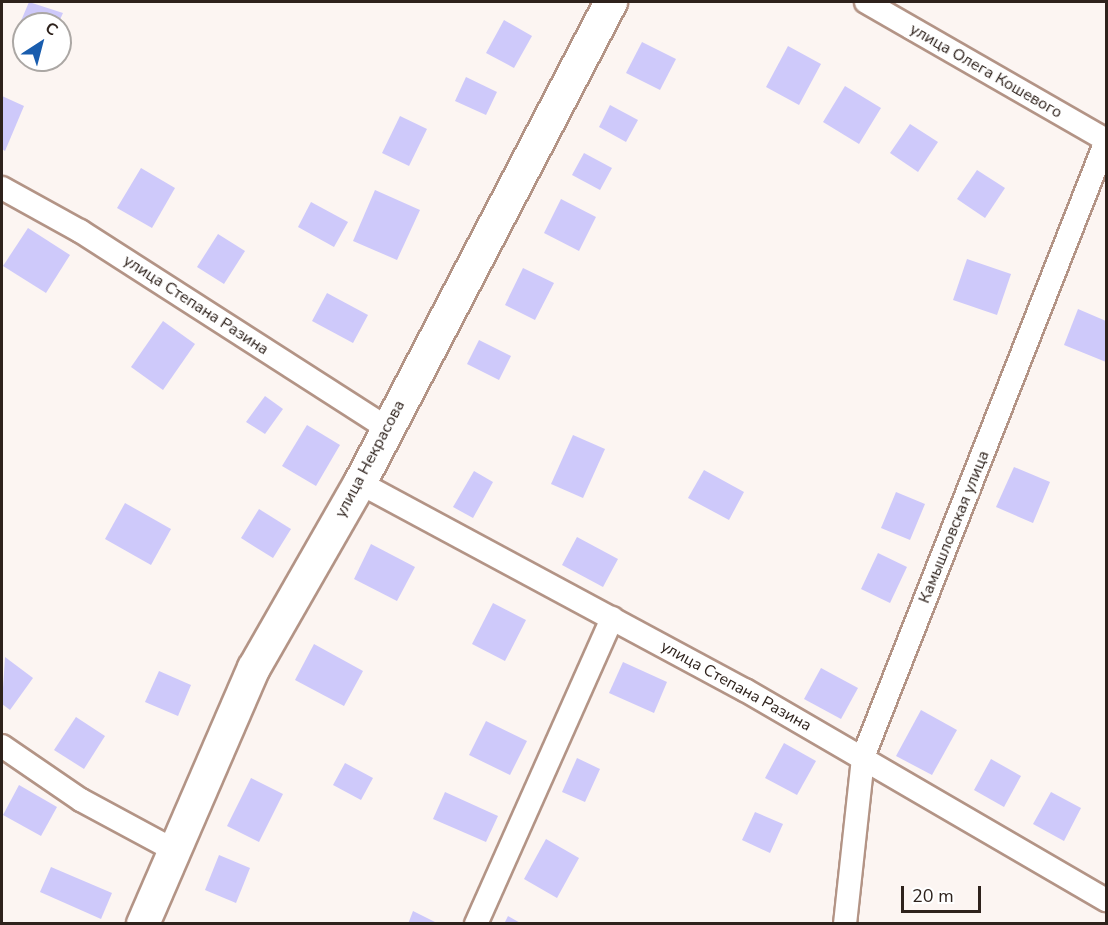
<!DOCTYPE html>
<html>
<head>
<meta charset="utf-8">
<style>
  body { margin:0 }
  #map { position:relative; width:1108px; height:925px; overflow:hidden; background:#fcf5f2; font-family:"Nunito Sans",sans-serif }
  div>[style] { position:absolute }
  .building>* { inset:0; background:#cec9fa }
  .roads { filter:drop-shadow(2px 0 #b39486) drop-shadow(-2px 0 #b39486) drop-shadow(0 2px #b39486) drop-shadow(0 -2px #b39486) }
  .street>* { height:22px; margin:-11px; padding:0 11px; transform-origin:11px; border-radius:11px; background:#fff }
  .secondary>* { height:32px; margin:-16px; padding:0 16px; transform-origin:16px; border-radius:16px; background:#fff }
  span { translate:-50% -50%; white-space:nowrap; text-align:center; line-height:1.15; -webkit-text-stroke:6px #fff; paint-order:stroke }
  .street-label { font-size:16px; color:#2e221c }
  .frame { position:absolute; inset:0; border:3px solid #2e221c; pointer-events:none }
  .north { position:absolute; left:12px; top:12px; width:60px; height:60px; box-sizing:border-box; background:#fff; border:2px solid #aba7a4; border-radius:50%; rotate:36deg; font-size:16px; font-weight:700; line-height:24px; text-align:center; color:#2e221c }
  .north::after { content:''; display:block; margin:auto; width:21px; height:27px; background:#195dae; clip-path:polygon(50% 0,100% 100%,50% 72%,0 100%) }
  .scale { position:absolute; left:901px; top:886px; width:80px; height:27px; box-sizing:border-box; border:3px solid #2e221c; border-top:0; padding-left:8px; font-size:18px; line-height:21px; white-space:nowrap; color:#2e221c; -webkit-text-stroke:4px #fff; paint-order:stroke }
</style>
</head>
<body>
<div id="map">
  <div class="building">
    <div style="clip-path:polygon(29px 2px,63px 13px,58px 24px,24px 24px,24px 39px,15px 35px)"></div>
    <div style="clip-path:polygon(504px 20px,532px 36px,514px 68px,486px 53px)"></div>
    <div style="clip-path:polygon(642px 42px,676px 59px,660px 90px,626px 73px)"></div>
    <div style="clip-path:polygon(788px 46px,821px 64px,799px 105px,766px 87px)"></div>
    <div style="clip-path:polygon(466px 77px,497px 92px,486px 115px,455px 101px)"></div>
    <div style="clip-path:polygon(845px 86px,881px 108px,859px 144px,823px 122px)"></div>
    <div style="clip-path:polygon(2px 96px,24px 106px,5px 151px,2px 149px)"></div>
    <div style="clip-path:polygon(610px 105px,638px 120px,626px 142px,599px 127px)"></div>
    <div style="clip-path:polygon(400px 116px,427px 129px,409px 166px,382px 153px)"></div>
    <div style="clip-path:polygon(910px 124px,938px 142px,918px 172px,890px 153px)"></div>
    <div style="clip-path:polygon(584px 153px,612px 168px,600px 190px,572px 175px)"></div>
    <div style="clip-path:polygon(141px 168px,175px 188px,152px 228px,117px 208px)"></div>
    <div style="clip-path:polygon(977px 170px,1005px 188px,985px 218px,957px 199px)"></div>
    <div style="clip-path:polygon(375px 190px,420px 210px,397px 260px,353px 241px)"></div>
    <div style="clip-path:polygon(561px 199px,596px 217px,579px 251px,544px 233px)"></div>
    <div style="clip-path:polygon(311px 202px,348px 222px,334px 247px,298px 227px)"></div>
    <div style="clip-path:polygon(28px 228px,70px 255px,46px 293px,3px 266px)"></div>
    <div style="clip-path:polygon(218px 234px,245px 251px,224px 284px,197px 267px)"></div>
    <div style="clip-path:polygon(967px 259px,1011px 274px,997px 315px,953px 300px)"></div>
    <div style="clip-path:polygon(523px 268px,554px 283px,535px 320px,505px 305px)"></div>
    <div style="clip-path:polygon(327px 293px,368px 315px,353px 343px,312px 321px)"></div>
    <div style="clip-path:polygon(1078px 309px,1106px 321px,1106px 362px,1064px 345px)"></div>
    <div style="clip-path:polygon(163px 321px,195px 344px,163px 390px,131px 367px)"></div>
    <div style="clip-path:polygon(479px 340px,511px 356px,499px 380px,467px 364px)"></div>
    <div style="clip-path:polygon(265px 396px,283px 409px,265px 434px,246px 422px)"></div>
    <div style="clip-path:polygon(307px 425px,340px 445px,316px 486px,282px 466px)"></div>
    <div style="clip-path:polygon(573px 435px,605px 449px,583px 498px,551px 484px)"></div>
    <div style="clip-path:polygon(1014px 467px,1050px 482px,1033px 523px,996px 507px)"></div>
    <div style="clip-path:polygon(704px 470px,744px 492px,729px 520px,688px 498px)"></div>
    <div style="clip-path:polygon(474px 471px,493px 482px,473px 518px,453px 507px)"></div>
    <div style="clip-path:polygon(896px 492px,925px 504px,910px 540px,881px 528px)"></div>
    <div style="clip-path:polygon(125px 503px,171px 529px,151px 565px,105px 539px)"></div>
    <div style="clip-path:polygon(259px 509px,291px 529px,273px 558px,241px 538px)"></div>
    <div style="clip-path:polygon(577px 537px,618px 559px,603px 587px,562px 565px)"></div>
    <div style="clip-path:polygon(371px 544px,415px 567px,397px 601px,354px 579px)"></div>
    <div style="clip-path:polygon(878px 553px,907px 567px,890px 603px,861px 589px)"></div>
    <div style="clip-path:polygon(493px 603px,526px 620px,505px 661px,472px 644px)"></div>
    <div style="clip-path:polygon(314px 644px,363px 671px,344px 706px,295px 680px)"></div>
    <div style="clip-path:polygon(5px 657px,33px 678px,10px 710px,2px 704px)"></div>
    <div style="clip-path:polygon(623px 662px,667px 682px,654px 713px,609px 693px)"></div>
    <div style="clip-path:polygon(821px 668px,858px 688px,841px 719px,804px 699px)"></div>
    <div style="clip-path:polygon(159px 671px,191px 685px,178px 716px,145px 702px)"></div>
    <div style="clip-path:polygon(921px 710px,957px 730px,932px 775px,896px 756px)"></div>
    <div style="clip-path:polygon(76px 717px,105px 736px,84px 769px,54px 750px)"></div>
    <div style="clip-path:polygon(486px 721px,527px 741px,510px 775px,469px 755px)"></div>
    <div style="clip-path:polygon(784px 743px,816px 761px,797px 795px,765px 778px)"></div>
    <div style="clip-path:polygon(577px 758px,600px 769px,585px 802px,562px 792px)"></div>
    <div style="clip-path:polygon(991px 759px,1021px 776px,1004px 807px,974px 790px)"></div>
    <div style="clip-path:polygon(345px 763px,373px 778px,361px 800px,333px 785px)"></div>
    <div style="clip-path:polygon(251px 778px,283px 794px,259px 842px,227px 826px)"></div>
    <div style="clip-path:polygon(19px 785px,57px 807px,41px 836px,3px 815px)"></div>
    <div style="clip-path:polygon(445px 792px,498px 816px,486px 842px,433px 819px)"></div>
    <div style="clip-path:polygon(1051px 792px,1081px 808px,1064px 841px,1033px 824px)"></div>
    <div style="clip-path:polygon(755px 812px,783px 824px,770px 853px,742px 840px)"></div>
    <div style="clip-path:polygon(546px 839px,579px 858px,557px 898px,524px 879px)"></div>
    <div style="clip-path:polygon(219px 855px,250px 868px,236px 903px,205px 890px)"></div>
    <div style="clip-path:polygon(51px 867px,112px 893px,101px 919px,40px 892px)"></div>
    <div style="clip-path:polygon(413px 911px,439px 924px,408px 924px)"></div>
    <div style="clip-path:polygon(508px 916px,522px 924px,504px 924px)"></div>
  </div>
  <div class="roads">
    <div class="street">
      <div style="left:866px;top:2px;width:277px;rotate:29.9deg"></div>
      <div style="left:2px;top:188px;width:89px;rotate:28.9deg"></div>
      <div style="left:80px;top:231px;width:365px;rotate:32.7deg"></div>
      <div style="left:360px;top:483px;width:437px;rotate:28.3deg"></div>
      <div style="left:745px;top:690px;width:418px;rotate:30.2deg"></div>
      <div style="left:2px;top:746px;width:96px;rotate:34.4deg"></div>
      <div style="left:81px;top:800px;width:103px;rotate:28.3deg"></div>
      <div style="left:476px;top:924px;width:335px;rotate:-66deg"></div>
      <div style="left:845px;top:924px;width:168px;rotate:-83.8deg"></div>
      <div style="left:863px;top:757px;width:662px;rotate:-68.47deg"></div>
    </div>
    <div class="secondary">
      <div style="left:143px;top:924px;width:279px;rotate:-66.6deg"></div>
      <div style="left:254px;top:668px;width:213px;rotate:-60.2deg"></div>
      <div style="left:360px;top:483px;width:543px;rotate:-62.44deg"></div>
    </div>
  </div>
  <div class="street-label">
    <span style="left:986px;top:71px;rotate:30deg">улица Олега Кошевого</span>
    <span style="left:196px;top:305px;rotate:33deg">улица Степана Разина</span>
    <span style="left:370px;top:459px;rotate:-62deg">улица Некрасова</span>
    <span style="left:954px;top:527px;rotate:-68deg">Камышловская улица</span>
    <span style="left:736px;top:686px;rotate:29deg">улица Степана Разина</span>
  </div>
  <div class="frame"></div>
  <div class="north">С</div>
  <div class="scale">20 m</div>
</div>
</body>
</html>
